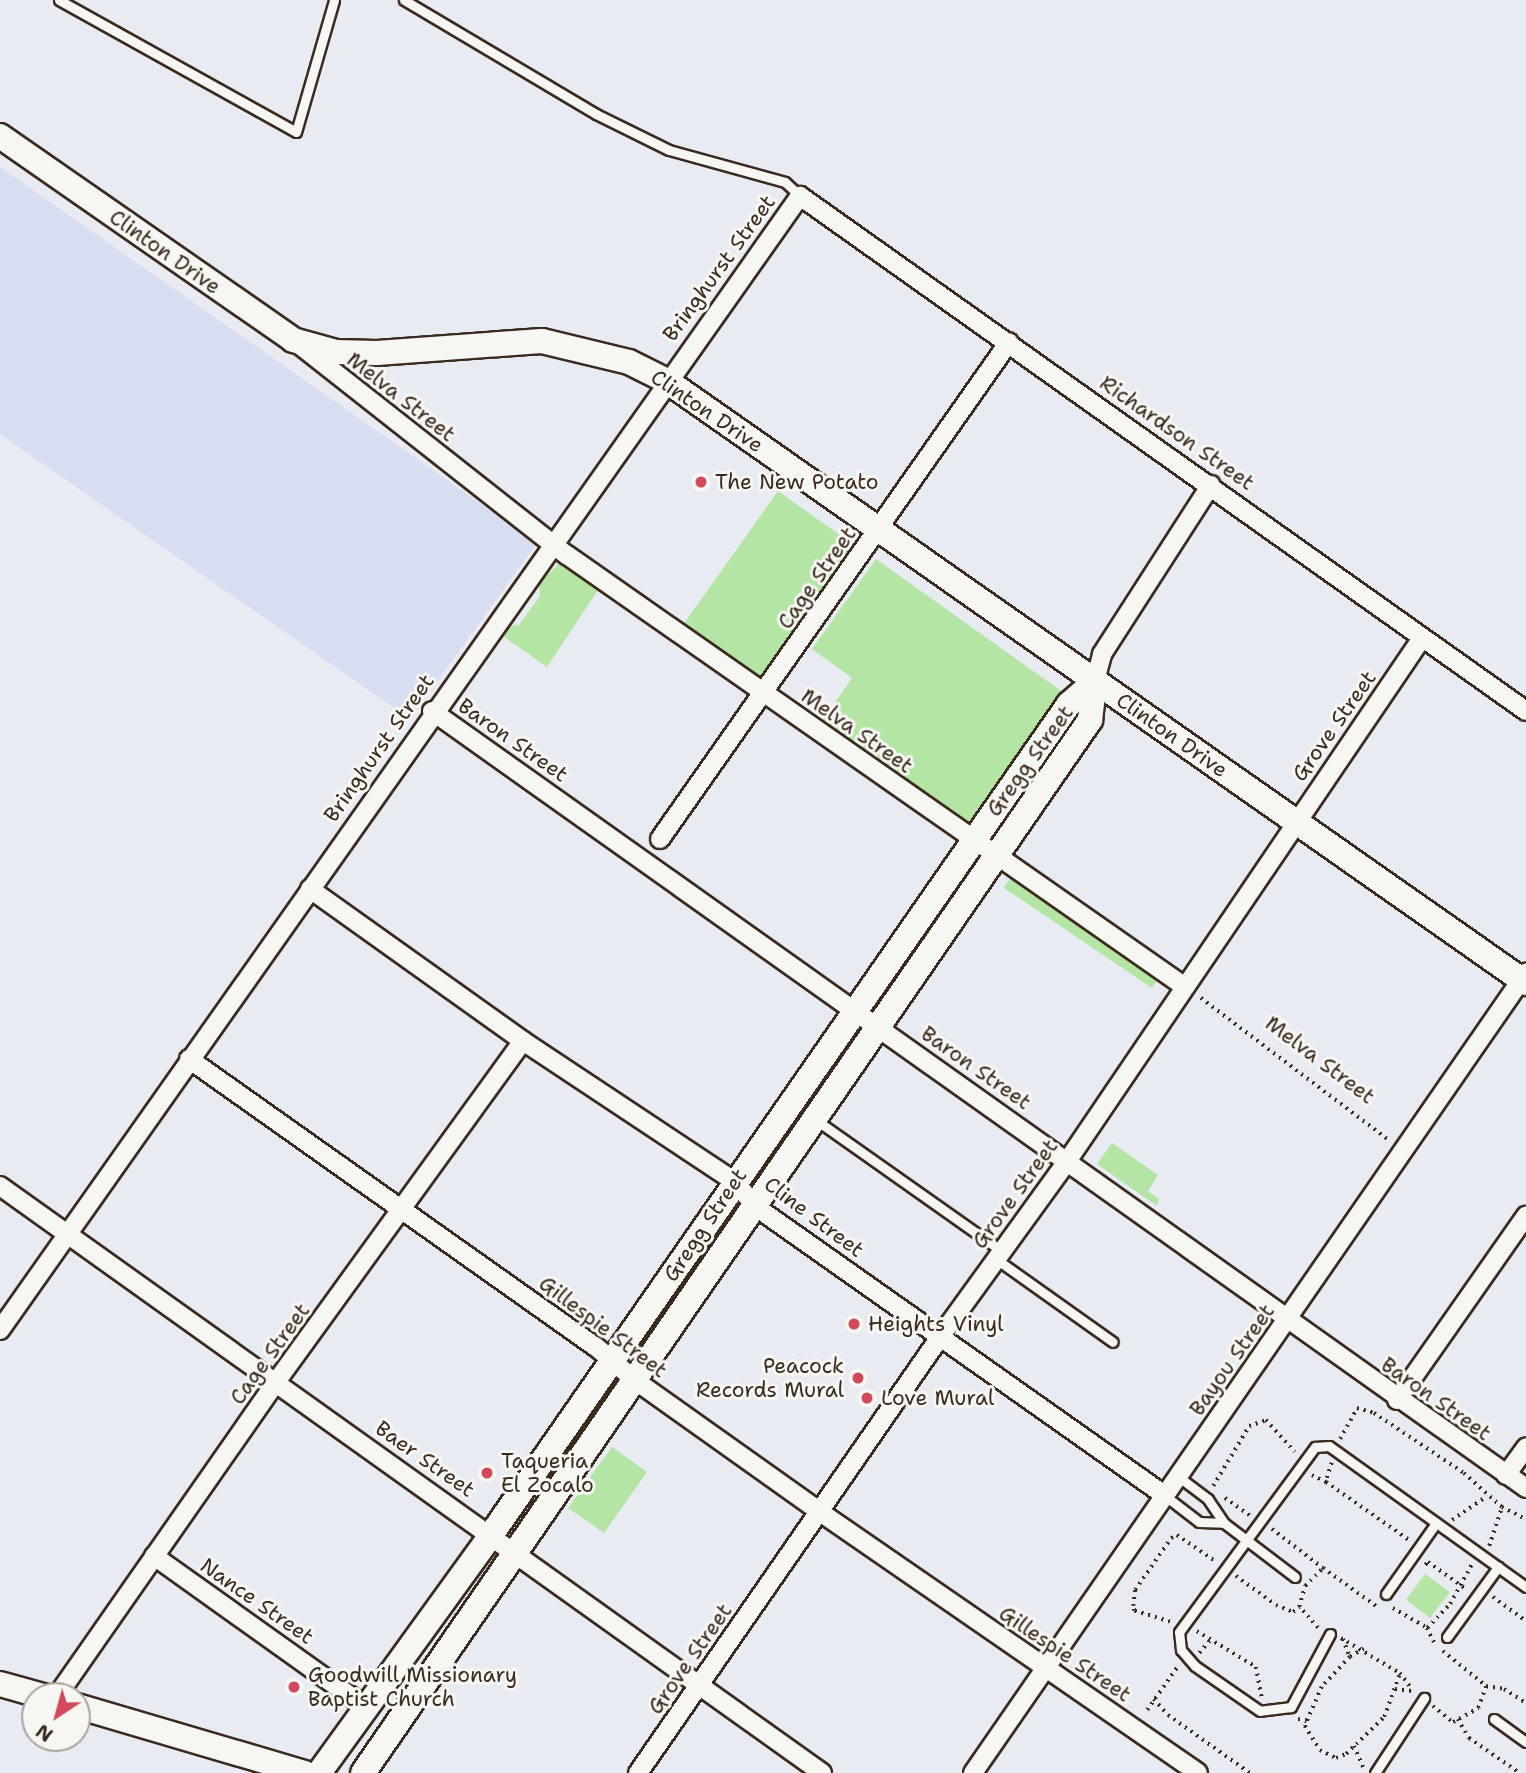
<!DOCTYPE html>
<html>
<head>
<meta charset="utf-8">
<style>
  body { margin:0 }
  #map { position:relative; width:1526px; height:1773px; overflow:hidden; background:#e8ebf2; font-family:"Shantell Sans",sans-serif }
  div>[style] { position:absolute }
  .built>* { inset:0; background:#d8def1 }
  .green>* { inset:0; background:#b4e5a5 }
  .path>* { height:3.5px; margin-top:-1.75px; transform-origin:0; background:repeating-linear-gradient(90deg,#3b2a1e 0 2px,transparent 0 7px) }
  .roads { filter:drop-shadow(2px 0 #3b2a1e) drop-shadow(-2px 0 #3b2a1e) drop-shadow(0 2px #3b2a1e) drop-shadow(0 -2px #3b2a1e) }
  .lane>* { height:9px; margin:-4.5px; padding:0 4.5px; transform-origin:4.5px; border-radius:4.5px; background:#f6f6f2 }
  .street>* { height:18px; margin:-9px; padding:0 9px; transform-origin:9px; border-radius:9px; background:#f6f6f2 }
  .secondary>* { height:24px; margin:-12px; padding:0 12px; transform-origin:12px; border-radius:12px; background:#f6f6f2 }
  .dots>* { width:19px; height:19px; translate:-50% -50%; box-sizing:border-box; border:4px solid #f6f6f2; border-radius:50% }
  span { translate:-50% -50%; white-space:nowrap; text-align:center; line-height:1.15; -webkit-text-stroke:6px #f6f6f2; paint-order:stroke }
  .street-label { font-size:21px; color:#3b2a1e }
  .poi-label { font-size:21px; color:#3b2a1e }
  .left { translate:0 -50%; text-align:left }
  .right { translate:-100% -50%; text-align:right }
  .north { position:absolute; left:21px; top:1682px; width:70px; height:70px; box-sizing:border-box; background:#f6f6f2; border:2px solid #aba49d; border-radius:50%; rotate:216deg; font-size:19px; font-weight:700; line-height:28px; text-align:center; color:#3b2a1e }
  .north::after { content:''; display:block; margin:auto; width:24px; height:32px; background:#d1495b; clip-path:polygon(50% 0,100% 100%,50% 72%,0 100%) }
</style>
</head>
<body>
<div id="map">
  <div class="built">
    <div style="clip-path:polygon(0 167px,537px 543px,410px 719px,0 434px)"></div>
  </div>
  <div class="green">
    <div style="clip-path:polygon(778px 491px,854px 545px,759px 679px,683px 625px)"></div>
    <div style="clip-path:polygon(876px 559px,1064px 693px,970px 826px,822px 721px,852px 678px,812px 649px)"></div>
    <div style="clip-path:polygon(562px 560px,600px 587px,547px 667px,503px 636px,510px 626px,519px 625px,540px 596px,539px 584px)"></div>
    <div style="clip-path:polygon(1012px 875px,1161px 975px,1152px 988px,1004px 888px)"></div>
    <div style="clip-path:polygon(1112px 1143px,1158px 1175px,1148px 1191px,1159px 1199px,1157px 1206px,1097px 1164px)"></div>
    <div style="clip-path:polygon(612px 1447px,647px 1472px,604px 1533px,568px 1508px)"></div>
    <div style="clip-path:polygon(1425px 1574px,1450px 1592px,1430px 1618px,1406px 1600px)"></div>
  </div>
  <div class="path">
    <div style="left:1201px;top:998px;width:237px;rotate:37.1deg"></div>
    <div style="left:1340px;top:1439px;width:35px;rotate:-61deg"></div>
    <div style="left:1357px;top:1408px;width:18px;rotate:16deg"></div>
    <div style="left:1374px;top:1413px;width:108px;rotate:33.7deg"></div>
    <div style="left:1464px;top:1473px;width:51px;rotate:41.8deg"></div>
    <div style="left:1332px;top:1463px;width:20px;rotate:108deg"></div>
    <div style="left:1326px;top:1482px;width:101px;rotate:34.9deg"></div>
    <div style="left:1312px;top:1475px;width:16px;rotate:27deg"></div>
    <div style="left:1213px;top:1486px;width:70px;rotate:-59deg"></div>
    <div style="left:1249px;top:1426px;width:18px;rotate:-19deg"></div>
    <div style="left:1266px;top:1420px;width:43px;rotate:47.8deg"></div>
    <div style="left:1225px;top:1498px;width:32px;rotate:35deg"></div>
    <div style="left:1452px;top:1520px;width:42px;rotate:-34.4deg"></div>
    <div style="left:1272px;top:1529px;width:64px;rotate:37.4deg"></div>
    <div style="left:1489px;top:1546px;width:41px;rotate:-71.6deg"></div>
    <div style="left:1502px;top:1507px;width:27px;rotate:27deg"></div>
    <div style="left:1425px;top:1565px;width:4px;rotate:-45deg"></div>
    <div style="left:1428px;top:1562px;width:47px;rotate:35.4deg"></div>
    <div style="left:1236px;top:1576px;width:49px;rotate:35.9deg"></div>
    <div style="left:1276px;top:1605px;width:18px;rotate:22deg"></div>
    <div style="left:1293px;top:1612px;width:8px;rotate:-40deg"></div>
    <div style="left:1493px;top:1597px;width:41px;rotate:36deg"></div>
    <div style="left:1393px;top:1608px;width:39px;rotate:30deg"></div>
    <div style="left:1427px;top:1628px;width:20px;rotate:63deg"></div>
    <div style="left:1170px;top:1622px;width:38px;rotate:-163deg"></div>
    <div style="left:1134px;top:1611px;width:5px;rotate:-101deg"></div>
    <div style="left:1133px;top:1606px;width:16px;rotate:-83deg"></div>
    <div style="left:1135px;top:1590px;width:63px;rotate:-55.3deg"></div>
    <div style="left:1171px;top:1538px;width:7px;rotate:-27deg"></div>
    <div style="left:1177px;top:1535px;width:46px;rotate:34.4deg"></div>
    <div style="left:1318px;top:1628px;width:28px;rotate:-132deg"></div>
    <div style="left:1299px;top:1607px;width:22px;rotate:-74deg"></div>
    <div style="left:1305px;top:1586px;width:25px;rotate:-45deg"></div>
    <div style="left:1323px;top:1568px;width:69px;rotate:35.5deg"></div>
    <div style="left:1427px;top:1628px;width:33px;rotate:-46deg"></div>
    <div style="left:1450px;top:1604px;width:46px;rotate:-61.2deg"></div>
    <div style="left:1197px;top:1631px;width:69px;rotate:31.4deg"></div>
    <div style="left:1256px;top:1667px;width:31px;rotate:79deg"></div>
    <div style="left:1341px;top:1638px;width:69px;rotate:30.7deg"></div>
    <div style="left:1400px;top:1673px;width:21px;rotate:53deg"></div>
    <div style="left:1343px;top:1639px;width:19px;rotate:69deg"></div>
    <div style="left:1364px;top:1649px;width:16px;rotate:150deg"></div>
    <div style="left:1350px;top:1657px;width:41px;rotate:133deg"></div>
    <div style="left:1322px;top:1687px;width:43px;rotate:113.6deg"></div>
    <div style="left:1305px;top:1726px;width:28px;rotate:58deg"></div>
    <div style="left:1320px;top:1750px;width:18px;rotate:27deg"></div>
    <div style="left:1336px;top:1758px;width:11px;rotate:-22deg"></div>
    <div style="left:1346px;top:1754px;width:53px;rotate:-44.2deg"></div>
    <div style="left:1384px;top:1717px;width:47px;rotate:-70deg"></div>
    <div style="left:1443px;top:1651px;width:55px;rotate:39.1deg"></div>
    <div style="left:1486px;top:1686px;width:18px;rotate:9deg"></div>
    <div style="left:1504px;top:1689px;width:26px;rotate:32deg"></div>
    <div style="left:1199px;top:1653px;width:20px;rotate:-49deg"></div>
    <div style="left:1395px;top:1689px;width:17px;rotate:7deg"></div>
    <div style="left:1154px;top:1699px;width:21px;rotate:49deg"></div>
    <div style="left:1168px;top:1715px;width:100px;rotate:35.3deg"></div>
    <div style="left:1433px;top:1706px;width:26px;rotate:39deg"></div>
    <div style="left:1453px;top:1722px;width:29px;rotate:-29deg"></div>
    <div style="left:1478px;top:1708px;width:23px;rotate:-70deg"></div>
    <div style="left:1147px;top:1710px;width:54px;rotate:-54.8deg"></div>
    <div style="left:1298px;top:1719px;width:9px;rotate:13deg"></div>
    <div style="left:1458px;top:1719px;width:22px;rotate:60deg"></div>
    <div style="left:1469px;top:1738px;width:62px;rotate:34.5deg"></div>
    <div style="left:1354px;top:1746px;width:24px;rotate:66deg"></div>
  </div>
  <div class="roads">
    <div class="lane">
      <div style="left:59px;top:0;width:271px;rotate:29.1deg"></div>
      <div style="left:296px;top:132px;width:137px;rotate:-73.9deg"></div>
      <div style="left:404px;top:0;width:223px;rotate:30.7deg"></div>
      <div style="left:596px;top:114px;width:81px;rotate:26.3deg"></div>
      <div style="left:669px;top:150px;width:120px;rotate:15.4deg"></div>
      <div style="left:785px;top:182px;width:21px;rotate:43deg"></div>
      <div style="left:816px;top:1120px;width:228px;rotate:35.2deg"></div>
      <div style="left:996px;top:1259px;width:143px;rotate:35.4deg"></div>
      <div style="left:1164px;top:1495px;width:44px;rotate:37.6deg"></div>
      <div style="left:1199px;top:1522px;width:25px;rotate:2deg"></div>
      <div style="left:1224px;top:1523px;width:29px;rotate:-124deg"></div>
      <div style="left:1208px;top:1499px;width:39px;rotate:-143deg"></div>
      <div style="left:1224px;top:1523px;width:89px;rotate:37.3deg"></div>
      <div style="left:1386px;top:1594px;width:87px;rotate:-54.8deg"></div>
      <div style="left:1330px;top:1634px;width:83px;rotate:118.1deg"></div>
      <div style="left:1291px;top:1707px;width:31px;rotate:173deg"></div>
      <div style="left:1260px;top:1711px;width:79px;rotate:-145.3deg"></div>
      <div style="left:1195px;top:1666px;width:21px;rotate:-131deg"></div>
      <div style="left:1181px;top:1650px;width:18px;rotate:-96deg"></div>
      <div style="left:1179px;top:1632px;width:230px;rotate:-53.7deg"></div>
      <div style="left:1315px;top:1447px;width:14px;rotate:-4deg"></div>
      <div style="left:1329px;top:1446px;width:242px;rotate:35.6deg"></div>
      <div style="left:1447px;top:1637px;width:87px;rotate:-53.9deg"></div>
      <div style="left:1494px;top:1719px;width:39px;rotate:36deg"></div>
      <div style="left:1375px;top:1773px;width:90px;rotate:-56.8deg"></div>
    </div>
    <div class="street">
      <div style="left:301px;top:346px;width:338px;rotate:38.2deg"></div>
      <div style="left:567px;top:555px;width:754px;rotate:34.95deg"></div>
      <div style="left:1095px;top:681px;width:28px;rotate:-75deg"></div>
      <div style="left:1102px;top:654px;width:201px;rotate:-57.2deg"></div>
      <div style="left:432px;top:711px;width:1342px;rotate:35.38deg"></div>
      <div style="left:660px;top:839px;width:607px;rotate:-54.92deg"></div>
      <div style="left:310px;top:889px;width:262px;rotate:35.5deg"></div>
      <div style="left:523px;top:1041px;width:255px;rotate:33.6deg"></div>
      <div style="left:735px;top:1182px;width:33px;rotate:50deg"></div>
      <div style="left:756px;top:1207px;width:499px;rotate:35.2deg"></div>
      <div style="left:189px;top:1059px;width:497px;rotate:35.3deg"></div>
      <div style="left:595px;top:1346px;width:54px;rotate:40.5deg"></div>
      <div style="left:636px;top:1381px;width:226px;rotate:35.4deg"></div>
      <div style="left:820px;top:1512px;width:459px;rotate:34.6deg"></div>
      <div style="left:0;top:1186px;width:1010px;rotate:35.53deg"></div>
      <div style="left:0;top:1330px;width:1388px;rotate:-54.8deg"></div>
      <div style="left:800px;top:196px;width:890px;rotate:35.35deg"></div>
      <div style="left:1397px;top:1400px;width:225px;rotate:-55deg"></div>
      <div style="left:1506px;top:1475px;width:34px;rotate:-54deg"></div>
      <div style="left:154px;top:1556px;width:262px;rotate:35.5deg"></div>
      <div style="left:57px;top:1696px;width:383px;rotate:-55.1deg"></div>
      <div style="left:276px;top:1382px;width:421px;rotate:-54.1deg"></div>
      <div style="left:638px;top:1773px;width:530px;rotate:-55.29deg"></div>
      <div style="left:940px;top:1337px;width:218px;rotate:-54.1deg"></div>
      <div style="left:1068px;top:1160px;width:631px;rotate:-55.86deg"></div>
      <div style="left:973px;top:1773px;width:973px;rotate:-55.35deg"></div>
    </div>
    <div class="secondary">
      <div style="left:0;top:136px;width:357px;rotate:34.8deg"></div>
      <div style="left:293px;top:340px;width:45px;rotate:15.6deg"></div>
      <div style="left:336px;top:352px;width:41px;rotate:1.4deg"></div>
      <div style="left:377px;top:353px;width:165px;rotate:-4.2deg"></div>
      <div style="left:542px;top:341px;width:89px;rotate:13.6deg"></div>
      <div style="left:629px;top:362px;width:42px;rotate:26.6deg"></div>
      <div style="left:667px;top:381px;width:1049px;rotate:35.02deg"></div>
      <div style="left:0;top:1684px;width:45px;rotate:15.6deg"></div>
      <div style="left:77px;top:1706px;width:238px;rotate:16.4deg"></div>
      <div style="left:319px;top:1773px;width:294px;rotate:-54.1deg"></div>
      <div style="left:491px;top:1535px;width:1012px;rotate:-55.18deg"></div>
      <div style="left:1069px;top:704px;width:35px;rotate:-41deg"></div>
      <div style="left:363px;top:1773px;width:1280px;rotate:-55.38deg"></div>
      <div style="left:1090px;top:720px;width:39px;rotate:-83deg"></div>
    </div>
  </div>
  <div class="dots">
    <div style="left:701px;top:482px;background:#d1495b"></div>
    <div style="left:854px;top:1324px;background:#d1495b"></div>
    <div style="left:858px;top:1378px;background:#d1495b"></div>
    <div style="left:867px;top:1398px;background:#d1495b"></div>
    <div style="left:487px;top:1473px;background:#d1495b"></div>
    <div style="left:294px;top:1687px;background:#d1495b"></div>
  </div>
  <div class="street-label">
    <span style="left:165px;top:252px;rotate:35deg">Clinton Drive</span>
    <span style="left:719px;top:268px;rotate:-54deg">Bringhurst Street</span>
    <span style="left:401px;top:397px;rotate:38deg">Melva Street</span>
    <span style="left:707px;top:411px;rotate:34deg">Clinton Drive</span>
    <span style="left:1177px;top:433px;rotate:35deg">Richardson Street</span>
    <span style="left:817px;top:578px;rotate:-55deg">Cage Street</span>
    <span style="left:1334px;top:726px;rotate:-55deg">Grove Street</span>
    <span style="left:857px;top:731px;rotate:35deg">Melva Street</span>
    <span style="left:1172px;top:735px;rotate:35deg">Clinton Drive</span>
    <span style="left:513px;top:740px;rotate:35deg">Baron Street</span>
    <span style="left:379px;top:748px;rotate:-55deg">Bringhurst Street</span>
    <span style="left:1030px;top:761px;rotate:-54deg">Gregg Street</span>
    <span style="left:1320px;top:1060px;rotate:37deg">Melva Street</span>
    <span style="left:976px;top:1068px;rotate:35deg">Baron Street</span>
    <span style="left:1015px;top:1194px;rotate:-54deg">Grove Street</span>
    <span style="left:814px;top:1217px;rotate:37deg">Cline Street</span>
    <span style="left:705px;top:1225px;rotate:-56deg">Gregg Street</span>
    <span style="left:603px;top:1327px;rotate:37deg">Gillespie Street</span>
    <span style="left:270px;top:1354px;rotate:-54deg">Cage Street</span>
    <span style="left:1232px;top:1360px;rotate:-55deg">Bayou Street</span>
    <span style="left:1436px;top:1399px;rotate:35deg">Baron Street</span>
    <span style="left:425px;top:1459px;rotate:35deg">Baer Street</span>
    <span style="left:257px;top:1601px;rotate:35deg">Nance Street</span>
    <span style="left:1065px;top:1654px;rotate:34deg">Gillespie Street</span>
    <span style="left:690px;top:1659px;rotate:-55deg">Grove Street</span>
  </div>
  <div class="poi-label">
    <span class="left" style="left:715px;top:482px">The New Potato</span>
    <span class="left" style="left:868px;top:1324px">Heights Vinyl</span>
    <span class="right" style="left:844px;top:1378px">Peacock<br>Records Mural</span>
    <span class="left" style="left:881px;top:1398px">Love Mural</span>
    <span class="left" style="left:501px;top:1473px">Taqueria<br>El Zocalo</span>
    <span class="left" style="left:308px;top:1687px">Goodwill Missionary<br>Baptist Church</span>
  </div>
  <div class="north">N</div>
</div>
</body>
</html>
